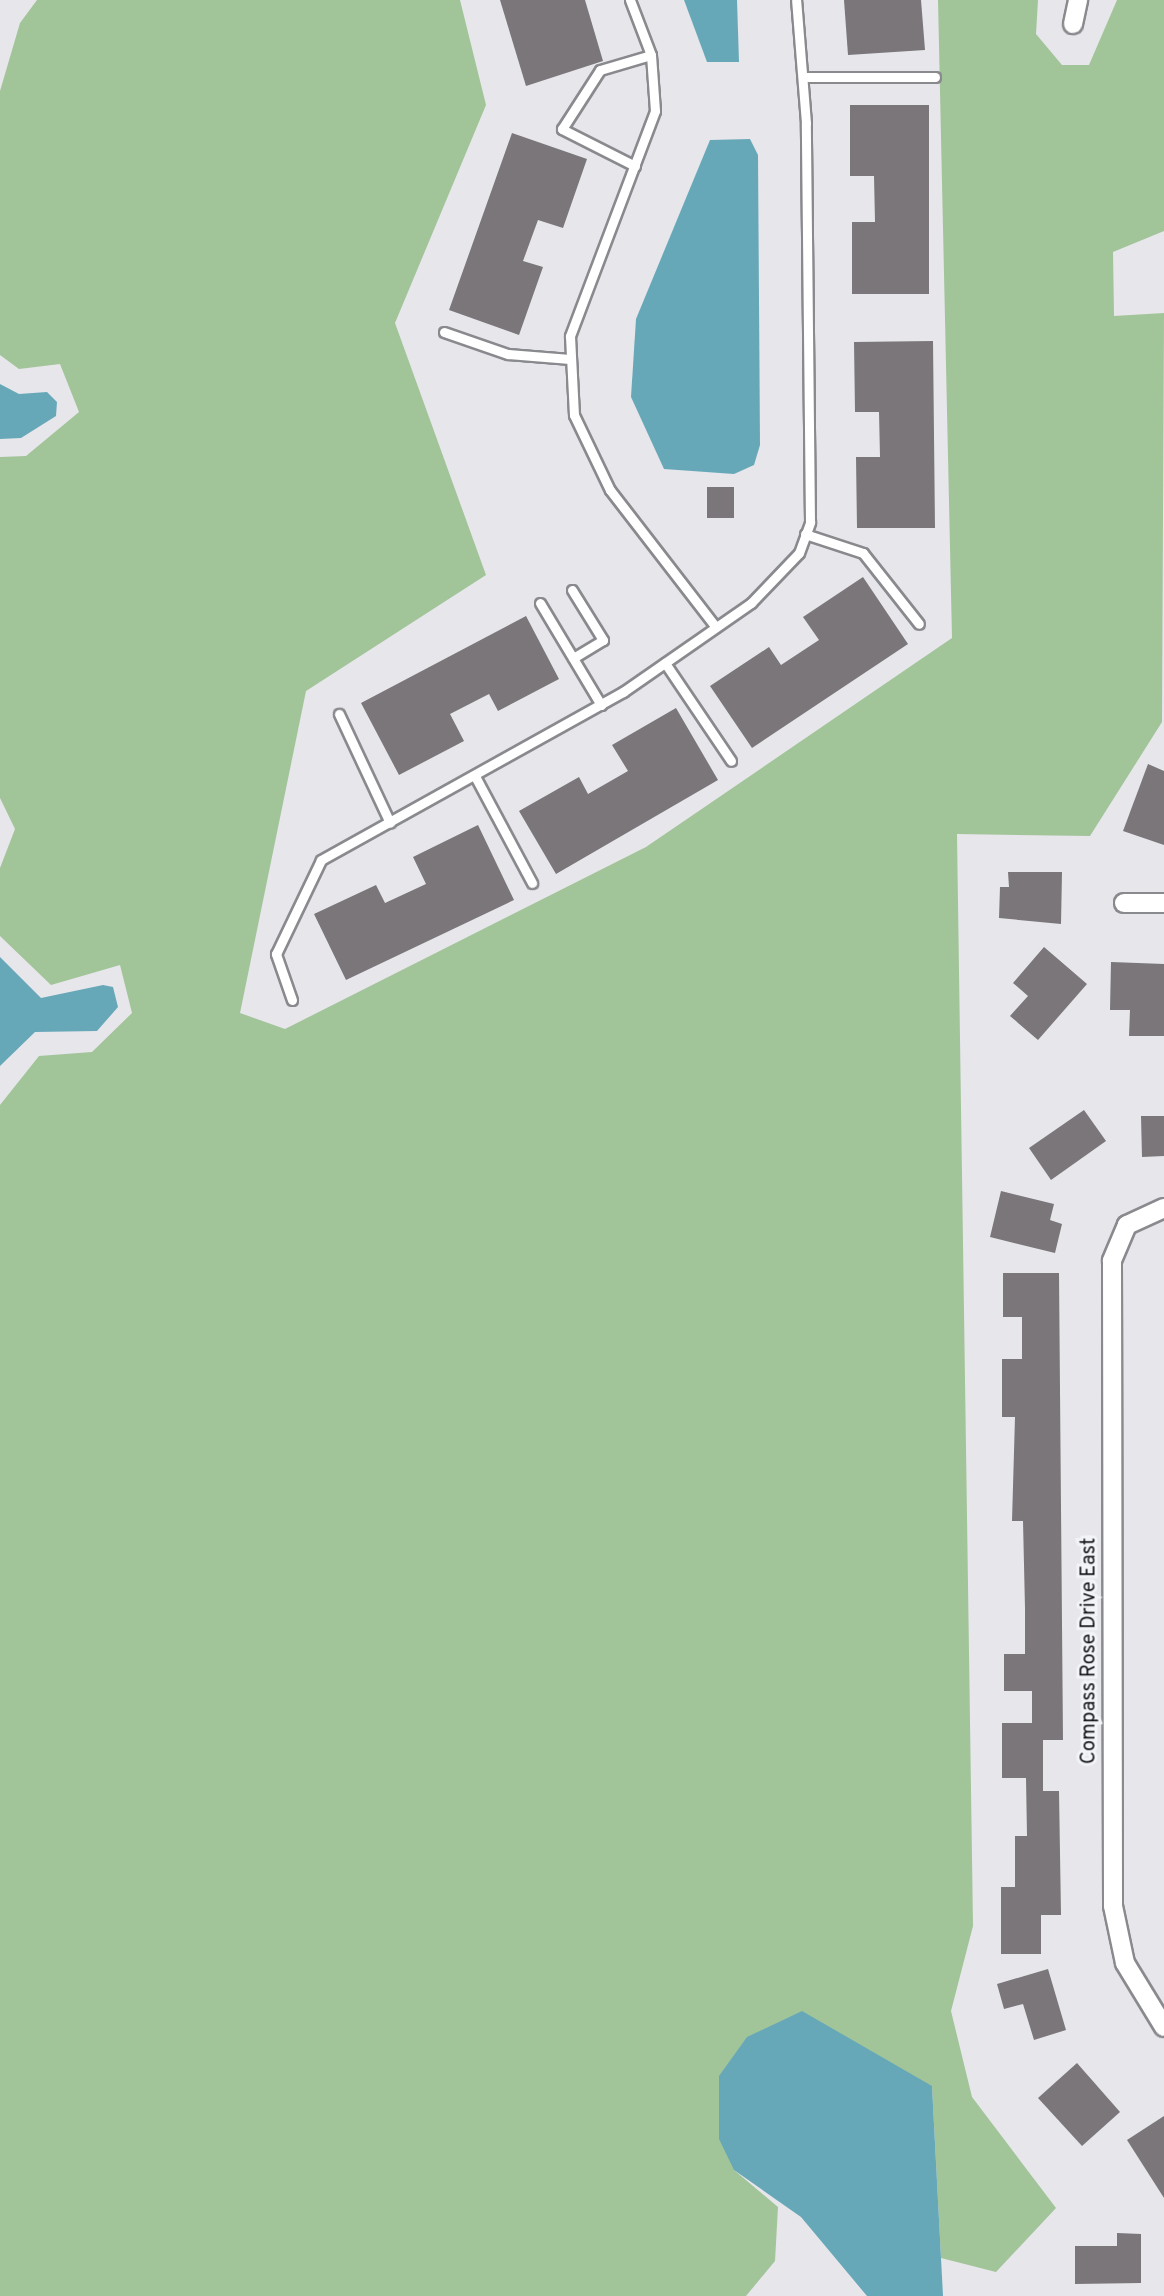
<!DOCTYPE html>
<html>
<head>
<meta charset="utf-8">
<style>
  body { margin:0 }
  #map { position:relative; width:1164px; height:2296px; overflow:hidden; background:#e6e6eb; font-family:Overpass,sans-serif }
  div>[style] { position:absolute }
  .forest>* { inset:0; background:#a2c499 }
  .water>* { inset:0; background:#67a8b8 }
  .building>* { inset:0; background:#7a7679 }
  .roads { filter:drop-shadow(2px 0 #898a8e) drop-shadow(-2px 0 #898a8e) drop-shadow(0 2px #898a8e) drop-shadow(0 -2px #898a8e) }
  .service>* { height:9px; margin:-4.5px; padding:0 4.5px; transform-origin:4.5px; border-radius:4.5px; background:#fff }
  .minor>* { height:18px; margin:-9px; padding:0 9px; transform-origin:9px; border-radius:9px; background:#fff }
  span { translate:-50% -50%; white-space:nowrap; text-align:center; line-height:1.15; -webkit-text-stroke:6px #f3f4f8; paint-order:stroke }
  .street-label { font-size:20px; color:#131415 }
</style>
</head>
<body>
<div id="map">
  <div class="forest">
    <div style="clip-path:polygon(37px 0,460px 0,486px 105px,395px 323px,486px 575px,306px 691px,240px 1013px,285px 1029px,646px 847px,952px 638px,938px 0,1038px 0,1036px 34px,1062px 65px,1089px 65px,1117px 0,1164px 0,1164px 231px,1113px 252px,1114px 316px,1164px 313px,1162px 722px,1090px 836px,957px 834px,973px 1926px,951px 2011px,972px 2097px,1056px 2208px,996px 2272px,941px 2258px,932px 2086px,734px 2170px,778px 2207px,775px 2261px,746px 2296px,0 2296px,0 1105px,39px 1056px,92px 1052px,132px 1013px,120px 965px,51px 985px,0 936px,0 868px,15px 829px,0 798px,0 457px,26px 456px,79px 412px,60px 364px,19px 369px,0 355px,0 91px,20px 23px)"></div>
  </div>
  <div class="water">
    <div style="clip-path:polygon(684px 0,737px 0,739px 62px,707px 62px)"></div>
    <div style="clip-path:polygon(750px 139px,758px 155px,760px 445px,754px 465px,734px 474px,664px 469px,631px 397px,636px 319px,710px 140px)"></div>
    <div style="clip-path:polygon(0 384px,19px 394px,47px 392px,57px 402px,56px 416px,21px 438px,0 439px)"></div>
    <div style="clip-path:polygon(0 957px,41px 998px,103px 985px,113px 987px,118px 1007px,97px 1031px,35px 1032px,0 1066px)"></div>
    <div style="clip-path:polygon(802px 2011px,932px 2086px,943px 2296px,867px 2296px,801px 2217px,734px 2170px,719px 2139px,719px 2076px,747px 2037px)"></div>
  </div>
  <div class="building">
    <div style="clip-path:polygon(500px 0,585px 0,603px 61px,526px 86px)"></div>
    <div style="clip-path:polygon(844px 0,921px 0,925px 50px,848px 55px)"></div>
    <div style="clip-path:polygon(850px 105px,929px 105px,929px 294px,852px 294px,852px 222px,875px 222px,874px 176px,850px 176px)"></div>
    <div style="clip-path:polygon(512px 133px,587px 159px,563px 228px,538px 220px,523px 261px,543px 267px,519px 335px,449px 310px)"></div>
    <div style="clip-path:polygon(933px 341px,935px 528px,857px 528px,856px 457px,880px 457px,879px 412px,855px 412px,854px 342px)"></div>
    <div style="clip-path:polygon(707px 487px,734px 487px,734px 518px,707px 518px)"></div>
    <div style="clip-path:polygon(863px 577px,908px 644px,752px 748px,710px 686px,769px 647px,781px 665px,819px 640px,803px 617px)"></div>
    <div style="clip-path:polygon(526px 616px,559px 679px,498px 711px,489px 694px,450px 714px,464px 741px,399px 775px,361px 703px)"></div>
    <div style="clip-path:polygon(676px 708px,718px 780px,556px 874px,519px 811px,579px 777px,588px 794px,628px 771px,612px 745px)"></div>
    <div style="clip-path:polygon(1148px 764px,1164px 771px,1164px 845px,1123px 831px)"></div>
    <div style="clip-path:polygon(478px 825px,514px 900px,346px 980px,314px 914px,376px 885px,385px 903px,426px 884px,413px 857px)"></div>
    <div style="clip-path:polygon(1008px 872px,1062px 872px,1061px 924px,999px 918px,1000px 887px,1009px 887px)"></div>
    <div style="clip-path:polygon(1044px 947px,1087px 984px,1038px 1040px,1010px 1016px,1028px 996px,1013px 983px)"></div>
    <div style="clip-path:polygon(1111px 962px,1164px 964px,1164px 1036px,1129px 1036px,1130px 1010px,1110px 1010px)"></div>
    <div style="clip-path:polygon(1084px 1110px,1106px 1141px,1051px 1180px,1029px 1148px)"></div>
    <div style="clip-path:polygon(1141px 1116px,1164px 1116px,1164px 1156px,1142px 1157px)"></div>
    <div style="clip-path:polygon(1001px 1191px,1054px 1204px,1050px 1220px,1062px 1224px,1055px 1253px,990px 1237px)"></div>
    <div style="clip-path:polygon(1003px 1273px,1059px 1273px,1063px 1740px,1043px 1740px,1043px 1791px,1059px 1791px,1061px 1915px,1041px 1915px,1041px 1954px,1001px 1954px,1001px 1887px,1015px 1887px,1015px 1836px,1027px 1836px,1026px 1778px,1002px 1778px,1002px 1723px,1032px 1723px,1032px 1691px,1004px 1691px,1004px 1654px,1025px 1654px,1025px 1608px,1023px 1521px,1012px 1521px,1015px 1417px,1002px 1417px,1002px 1359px,1022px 1359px,1022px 1317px,1003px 1317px)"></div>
    <div style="clip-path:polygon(1048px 1969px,1066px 2030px,1034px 2040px,1023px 2004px,1004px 2009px,997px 1984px)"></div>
    <div style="clip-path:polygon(1077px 2063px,1120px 2112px,1082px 2146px,1038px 2098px)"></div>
    <div style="clip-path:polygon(1164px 2116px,1164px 2198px,1127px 2140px)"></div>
    <div style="clip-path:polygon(1117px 2233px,1141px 2234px,1141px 2283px,1075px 2284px,1075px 2246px,1117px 2246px)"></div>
  </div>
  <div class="roads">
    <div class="service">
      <div style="left:630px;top:0;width:59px;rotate:69.1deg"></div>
      <div style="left:651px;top:55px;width:56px;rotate:85.9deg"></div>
      <div style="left:655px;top:111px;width:241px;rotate:110.7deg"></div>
      <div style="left:570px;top:336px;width:79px;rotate:87.1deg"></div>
      <div style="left:574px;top:415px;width:83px;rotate:64.4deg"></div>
      <div style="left:610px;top:490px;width:173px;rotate:52.3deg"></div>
      <div style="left:803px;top:77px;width:132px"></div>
      <div style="left:635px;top:166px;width:82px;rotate:-153.1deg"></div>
      <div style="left:562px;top:129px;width:70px;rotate:-57.2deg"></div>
      <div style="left:600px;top:70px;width:53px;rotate:-16.4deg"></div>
      <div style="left:444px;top:332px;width:68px;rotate:19deg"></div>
      <div style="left:508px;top:354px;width:62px;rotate:4.6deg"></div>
      <div style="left:805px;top:534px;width:61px;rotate:18.1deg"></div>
      <div style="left:863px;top:553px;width:90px;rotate:51.7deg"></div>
      <div style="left:572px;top:590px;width:59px;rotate:58.2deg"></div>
      <div style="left:603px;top:640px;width:35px;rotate:149deg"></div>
      <div style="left:540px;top:603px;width:119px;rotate:59.1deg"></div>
      <div style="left:665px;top:663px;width:118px;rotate:56deg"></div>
      <div style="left:339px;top:714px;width:120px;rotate:64.9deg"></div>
      <div style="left:476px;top:778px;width:119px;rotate:61.9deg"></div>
      <div style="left:292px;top:1000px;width:49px;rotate:-109.2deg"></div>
      <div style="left:276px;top:954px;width:104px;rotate:-64.4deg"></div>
      <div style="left:321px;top:860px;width:346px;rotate:-29.1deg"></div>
      <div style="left:623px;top:692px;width:156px;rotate:-34.8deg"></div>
      <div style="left:751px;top:603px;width:69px;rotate:-46.2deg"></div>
      <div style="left:799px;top:553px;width:33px;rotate:-70deg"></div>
      <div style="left:810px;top:522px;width:399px;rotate:-90.6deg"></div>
      <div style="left:806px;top:123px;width:123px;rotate:-94.6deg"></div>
    </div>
    <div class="minor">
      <div style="left:1073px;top:24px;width:25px;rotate:-78deg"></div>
      <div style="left:1124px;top:903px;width:40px"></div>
      <div style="left:1164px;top:1208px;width:41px;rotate:155.3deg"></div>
      <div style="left:1127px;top:1225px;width:39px;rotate:113deg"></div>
      <div style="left:1112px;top:1261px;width:645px;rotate:89.91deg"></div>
      <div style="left:1113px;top:1906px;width:58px;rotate:78.1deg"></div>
      <div style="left:1125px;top:1963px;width:75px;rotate:58.6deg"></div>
    </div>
  </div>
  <div class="street-label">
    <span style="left:1090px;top:1651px;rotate:-90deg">Compass Rose Drive East</span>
  </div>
</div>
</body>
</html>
